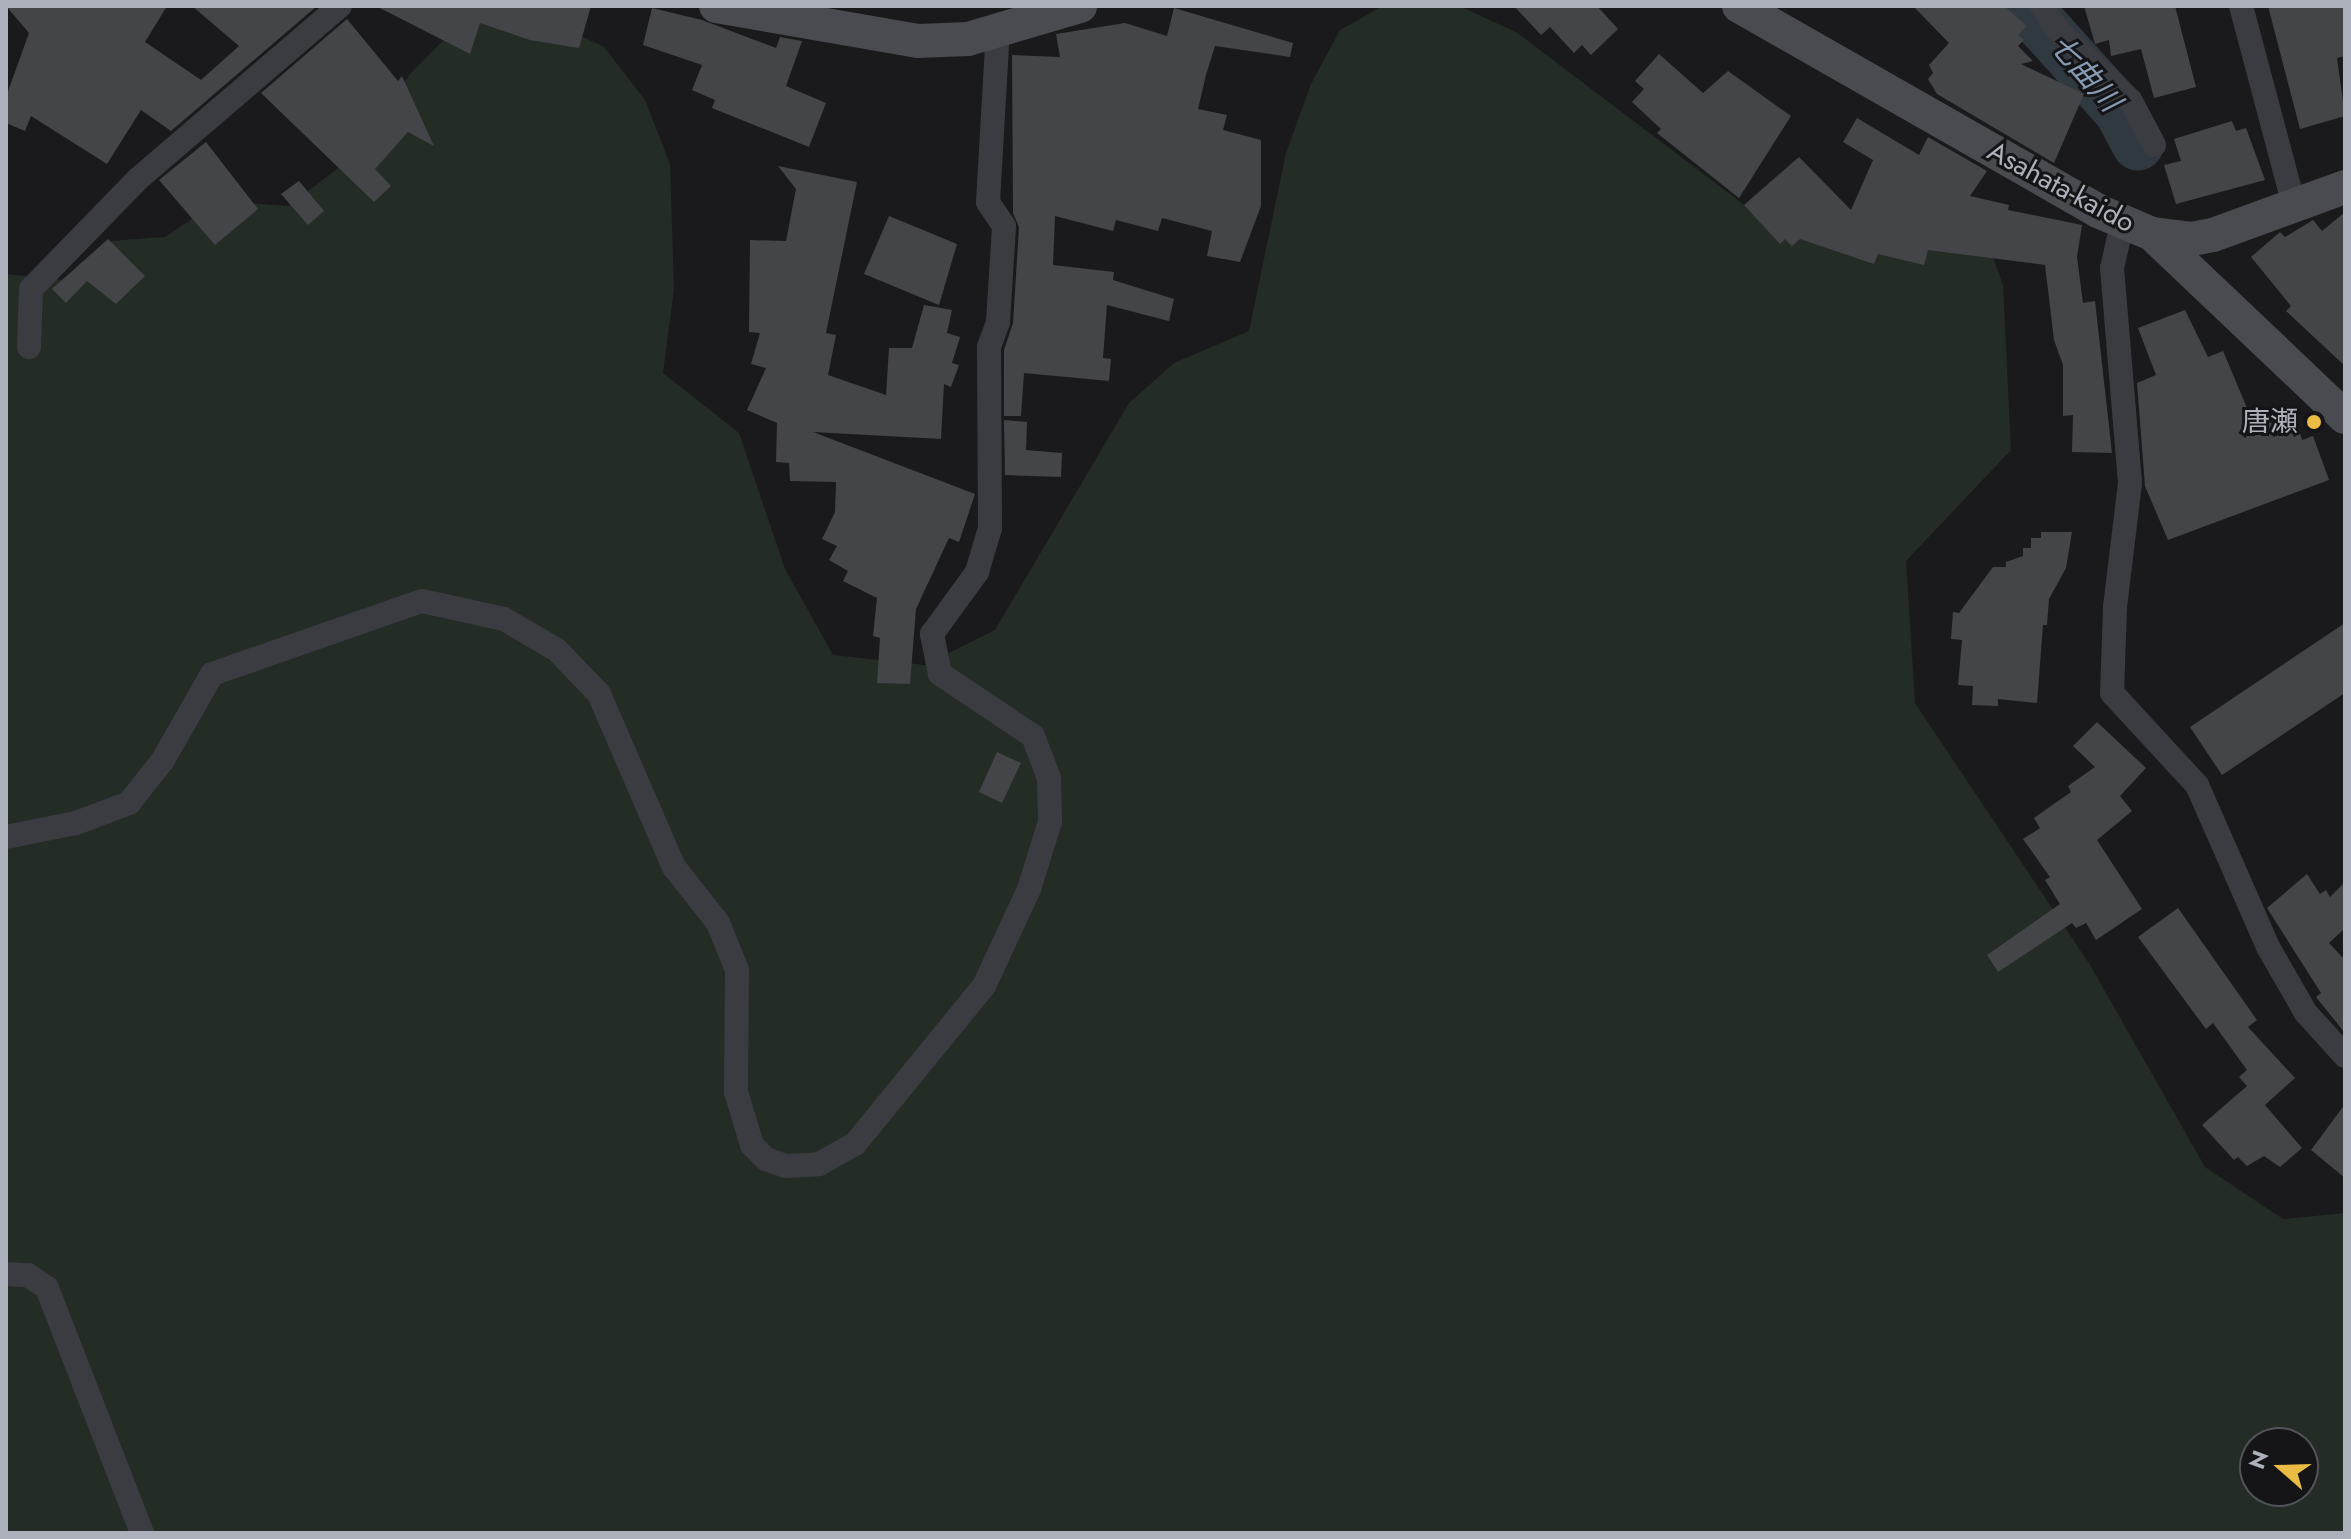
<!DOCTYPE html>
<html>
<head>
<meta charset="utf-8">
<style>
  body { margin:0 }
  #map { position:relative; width:2351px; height:1539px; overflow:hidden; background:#1a1a1c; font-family:Jost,"Noto Sans JP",sans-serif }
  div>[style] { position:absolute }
  .green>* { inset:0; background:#242c26 }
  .river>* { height:52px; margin:-26px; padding:0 26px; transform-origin:26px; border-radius:26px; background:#303840 }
  .building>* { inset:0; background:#444549 }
  .street>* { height:24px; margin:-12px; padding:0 12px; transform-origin:12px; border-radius:12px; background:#3b3c41 }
  .secondary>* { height:34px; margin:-17px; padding:0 17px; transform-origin:17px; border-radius:17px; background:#494b51 }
  .dots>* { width:22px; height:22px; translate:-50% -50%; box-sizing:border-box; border:4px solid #151517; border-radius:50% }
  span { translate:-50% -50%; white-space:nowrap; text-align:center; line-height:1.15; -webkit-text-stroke:6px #151517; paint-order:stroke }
  .street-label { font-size:28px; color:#adb1bb }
  .poi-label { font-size:28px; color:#adb1bb }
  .right { translate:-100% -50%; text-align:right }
  .water-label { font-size:30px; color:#879cb4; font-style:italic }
  .frame { position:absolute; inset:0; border:8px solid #adb1bb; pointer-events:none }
  .north { position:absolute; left:2239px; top:1427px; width:80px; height:80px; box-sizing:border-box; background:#151517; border:2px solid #525359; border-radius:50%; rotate:290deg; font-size:22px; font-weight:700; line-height:32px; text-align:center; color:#adb1bb }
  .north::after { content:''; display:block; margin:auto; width:28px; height:36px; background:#eabc44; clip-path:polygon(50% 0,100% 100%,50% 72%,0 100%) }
</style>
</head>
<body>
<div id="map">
  <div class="green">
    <div style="clip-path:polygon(evenodd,1383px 6px,1459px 6px,1516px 32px,1747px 207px,1986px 238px,2003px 285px,2011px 450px,1906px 561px,1915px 703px,2090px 965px,2205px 1167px,2283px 1219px,2345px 1213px,2345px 1533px,6px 1533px,6px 274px,71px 281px,110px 241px,165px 237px,219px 201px,289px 206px,351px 158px,410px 74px,460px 23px,548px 20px,604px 47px,645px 100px,670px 164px,674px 289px,663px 373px,739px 433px,785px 569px,833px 655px,925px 665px,995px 630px,1129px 403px,1174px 363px,1249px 331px,1286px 153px,1311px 84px,1340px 30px,1383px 6px,2255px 1443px,2303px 1443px,2303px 1491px,2255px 1491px,2255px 1443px)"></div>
  </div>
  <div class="river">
    <div style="left:2025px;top:6px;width:142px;rotate:47.9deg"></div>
    <div style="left:2120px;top:111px;width:38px;rotate:62deg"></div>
  </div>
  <div class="building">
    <div style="clip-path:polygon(6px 6px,167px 6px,145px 42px,201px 80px,239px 46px,192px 6px,317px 6px,171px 131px,141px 110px,107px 164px,31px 116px,25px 131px,6px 123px,6px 97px,29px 33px)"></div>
    <div style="clip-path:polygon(376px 6px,591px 6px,579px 48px,530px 40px,480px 23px,470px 54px)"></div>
    <div style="clip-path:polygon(1514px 6px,1597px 6px,1618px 29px,1591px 55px,1582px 45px,1574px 53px,1550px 27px,1541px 35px)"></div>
    <div style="clip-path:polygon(1913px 6px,2004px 6px,2027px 26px,2018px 35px,2024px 40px,2018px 46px,2033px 61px,2021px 64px,2084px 94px,2054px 163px,1937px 94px,1928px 79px,1933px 73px,1929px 65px,1949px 43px)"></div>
    <div style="clip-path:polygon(2084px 6px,2175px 6px,2196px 87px,2154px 98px,2141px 49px,2111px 56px,2109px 40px,2095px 44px)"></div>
    <div style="clip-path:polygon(2268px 6px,2345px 6px,2345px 56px,2337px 58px,2345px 116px,2300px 129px)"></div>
    <div style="clip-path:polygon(652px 8px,702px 20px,776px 48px,780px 37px,802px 41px,786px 86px,826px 103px,809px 147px,712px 108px,715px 100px,692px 90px,702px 65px,643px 45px)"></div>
    <div style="clip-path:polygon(1174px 8px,1293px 43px,1290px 57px,1215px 46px,1206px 75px,1198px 109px,1227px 115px,1223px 130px,1261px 140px,1261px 206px,1240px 262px,1207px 256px,1212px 231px,1162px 218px,1158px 231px,1116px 220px,1113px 231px,1055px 216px,1053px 265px,1114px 272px,1113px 280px,1174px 299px,1169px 321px,1107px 305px,1103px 358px,1111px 359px,1109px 381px,1024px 373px,1021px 416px,1004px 416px,1004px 350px,1013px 323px,1019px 227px,1013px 213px,1012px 55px,1060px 57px,1056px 34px,1125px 23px,1167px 36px)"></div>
    <div style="clip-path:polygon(347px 19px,398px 81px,402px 76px,434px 146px,408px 132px,375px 169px,391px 186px,374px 202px,261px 93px)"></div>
    <div style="clip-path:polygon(1659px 54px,1703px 93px,1728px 71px,1791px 116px,1739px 198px,1657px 133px,1661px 129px,1632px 102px,1644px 89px,1635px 81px)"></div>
    <div style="clip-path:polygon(1857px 118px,1919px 155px,1928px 137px,1987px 171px,1970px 196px,2009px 205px,2008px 210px,2082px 225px,2077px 257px,2083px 303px,2095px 301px,2112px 453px,2072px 452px,2073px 415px,2063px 416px,2063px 365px,2054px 340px,2045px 265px,1928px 250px,1924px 265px,1878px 254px,1874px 264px,1800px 239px,1792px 246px,1785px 239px,1780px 244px,1744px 205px,1799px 157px,1851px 210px,1873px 160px,1843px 142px)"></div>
    <div style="clip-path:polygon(2232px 121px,2236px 131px,2246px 128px,2265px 180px,2176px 204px,2164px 165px,2181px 161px,2174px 139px)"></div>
    <div style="clip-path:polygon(206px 142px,258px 209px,215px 245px,159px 180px)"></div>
    <div style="clip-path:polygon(778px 166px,857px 182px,826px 333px,836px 335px,828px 375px,886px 395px,889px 348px,912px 348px,924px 305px,952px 310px,947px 333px,960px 337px,952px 363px,959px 365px,951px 387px,944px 384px,941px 439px,813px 432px,975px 494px,959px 542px,949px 538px,916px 609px,910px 684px,877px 683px,880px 638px,873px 636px,877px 598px,843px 581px,848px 571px,829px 560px,837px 546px,822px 539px,835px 512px,836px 482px,790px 481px,789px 463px,776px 462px,777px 423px,747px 410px,766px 368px,751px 364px,760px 333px,749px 332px,750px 240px,786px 241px,796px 189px)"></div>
    <div style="clip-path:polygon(299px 181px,324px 211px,308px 225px,281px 194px)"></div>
    <div style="clip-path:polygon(2345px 212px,2345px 366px,2286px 311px,2291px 306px,2251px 257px,2280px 232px,2285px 237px,2313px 220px,2322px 231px)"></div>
    <div style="clip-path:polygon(889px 216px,957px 244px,939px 305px,864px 274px)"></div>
    <div style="clip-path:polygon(108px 239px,145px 276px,116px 304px,87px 281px,66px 303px,52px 289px)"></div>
    <div style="clip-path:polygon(2185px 310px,2208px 357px,2223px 351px,2253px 422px,2294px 410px,2302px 440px,2313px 436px,2329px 480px,2168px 540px,2145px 486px,2137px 383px,2156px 375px,2138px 328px)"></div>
    <div style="clip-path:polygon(1004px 420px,1027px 422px,1026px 450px,1062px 453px,1061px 477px,1005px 475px)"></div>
    <div style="clip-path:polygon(2041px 532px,2072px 532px,2066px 568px,2049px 599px,2047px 625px,2043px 625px,2037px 703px,1998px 699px,1998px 706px,1972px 705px,1973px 686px,1958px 685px,1962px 640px,1951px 639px,1953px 612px,1959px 613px,1993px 567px,2006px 567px,2006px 562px,2023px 556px,2023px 548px,2031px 548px,2031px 538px,2041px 538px)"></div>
    <div style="clip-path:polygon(2345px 623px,2345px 693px,2222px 775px,2190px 727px)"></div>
    <div style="clip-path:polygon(2097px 722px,2146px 768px,2120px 796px,2132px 811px,2097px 840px,2142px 909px,2096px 940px,2086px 923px,2076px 928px,2072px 923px,1998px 972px,1987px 955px,2060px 904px,2045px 880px,2050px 877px,2023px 839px,2040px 828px,2034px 818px,2071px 792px,2068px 786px,2095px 767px,2073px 746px)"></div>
    <div style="clip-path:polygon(997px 752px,1021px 763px,1002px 803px,979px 792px)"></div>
    <div style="clip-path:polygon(2307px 874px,2320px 894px,2326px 890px,2330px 897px,2345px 882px,2345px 928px,2329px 943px,2345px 960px,2345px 1033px,2316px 997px,2321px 993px,2267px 908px)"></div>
    <div style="clip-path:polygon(2178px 908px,2257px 1020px,2248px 1027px,2295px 1078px,2265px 1105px,2302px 1148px,2280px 1167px,2264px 1156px,2247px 1166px,2238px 1157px,2234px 1160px,2202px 1125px,2247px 1086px,2239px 1077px,2247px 1070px,2213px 1023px,2206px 1029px,2138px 937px)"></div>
    <div style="clip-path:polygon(2345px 1104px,2345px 1178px,2311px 1150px)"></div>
  </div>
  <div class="street">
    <div style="left:2042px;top:6px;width:27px;rotate:57deg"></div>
    <div style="left:2057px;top:29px;width:102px;rotate:44.2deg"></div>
    <div style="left:2130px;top:100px;width:51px;rotate:61.9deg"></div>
    <div style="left:2241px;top:6px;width:206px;rotate:75.1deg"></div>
    <div style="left:2122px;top:224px;width:45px;rotate:102.8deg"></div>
    <div style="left:2112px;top:268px;width:216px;rotate:85.2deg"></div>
    <div style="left:2130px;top:483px;width:125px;rotate:96.9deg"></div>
    <div style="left:2115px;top:607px;width:86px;rotate:92deg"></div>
    <div style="left:2112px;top:693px;width:125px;rotate:47.3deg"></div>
    <div style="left:2197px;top:785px;width:177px;rotate:66.3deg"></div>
    <div style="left:2268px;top:947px;width:76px;rotate:60.1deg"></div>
    <div style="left:2306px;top:1013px;width:58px;rotate:47.8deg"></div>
    <div style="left:29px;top:347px;width:58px;rotate:-88deg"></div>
    <div style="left:31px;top:289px;width:153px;rotate:-45.8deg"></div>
    <div style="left:138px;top:179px;width:266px;rotate:-40.6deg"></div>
    <div style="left:6px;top:837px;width:71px;rotate:-11.3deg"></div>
    <div style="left:76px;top:823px;width:57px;rotate:-20.7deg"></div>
    <div style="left:129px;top:803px;width:55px;rotate:-51.7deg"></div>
    <div style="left:163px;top:760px;width:99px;rotate:-60.3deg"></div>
    <div style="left:212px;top:674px;width:222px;rotate:-19.2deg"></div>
    <div style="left:422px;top:601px;width:84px;rotate:12.4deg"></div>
    <div style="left:504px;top:619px;width:61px;rotate:30.3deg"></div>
    <div style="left:557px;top:650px;width:61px;rotate:46.3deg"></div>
    <div style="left:599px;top:694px;width:189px;rotate:66.6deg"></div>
    <div style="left:674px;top:867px;width:71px;rotate:51.8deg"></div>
    <div style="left:718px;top:923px;width:51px;rotate:68deg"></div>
    <div style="left:737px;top:970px;width:122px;rotate:90.5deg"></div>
    <div style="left:736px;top:1092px;width:55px;rotate:73.2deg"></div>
    <div style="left:752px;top:1145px;width:20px;rotate:45deg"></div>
    <div style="left:766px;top:1159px;width:20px;rotate:20deg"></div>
    <div style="left:785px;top:1166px;width:34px;rotate:-3deg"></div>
    <div style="left:819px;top:1164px;width:41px;rotate:-29.1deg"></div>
    <div style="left:855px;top:1144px;width:204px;rotate:-50.8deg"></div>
    <div style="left:984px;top:986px;width:107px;rotate:-65.1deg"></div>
    <div style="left:1029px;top:889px;width:70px;rotate:-72.6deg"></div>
    <div style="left:1050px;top:822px;width:44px;rotate:-91.3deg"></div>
    <div style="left:1049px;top:778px;width:45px;rotate:-110.9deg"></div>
    <div style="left:1033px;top:736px;width:112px;rotate:-146.3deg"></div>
    <div style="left:940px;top:674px;width:41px;rotate:-101.3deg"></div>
    <div style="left:932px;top:634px;width:77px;rotate:-54deg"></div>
    <div style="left:977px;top:572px;width:46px;rotate:-73.5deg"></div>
    <div style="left:990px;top:528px;width:181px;rotate:-90.3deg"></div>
    <div style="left:989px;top:347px;width:27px;rotate:-70deg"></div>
    <div style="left:998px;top:322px;width:96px;rotate:-86.4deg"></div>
    <div style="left:1004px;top:226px;width:29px;rotate:-124deg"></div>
    <div style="left:988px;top:202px;width:172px;rotate:-86.7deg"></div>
    <div style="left:6px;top:1274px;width:22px;rotate:3deg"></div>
    <div style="left:28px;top:1275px;width:23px;rotate:34deg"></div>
    <div style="left:47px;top:1288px;width:263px;rotate:68.8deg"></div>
  </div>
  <div class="secondary">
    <div style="left:716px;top:6px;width:205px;rotate:9.8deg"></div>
    <div style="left:918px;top:41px;width:50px;rotate:-2.3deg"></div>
    <div style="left:968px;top:39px;width:117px;rotate:-16.4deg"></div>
    <div style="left:1739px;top:6px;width:413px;rotate:29.7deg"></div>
    <div style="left:2098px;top:211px;width:59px;rotate:23.1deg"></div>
    <div style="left:2152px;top:234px;width:266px;rotate:43.5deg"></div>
    <div style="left:2152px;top:234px;width:40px;rotate:7.1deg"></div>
    <div style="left:2192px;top:239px;width:21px;rotate:-11deg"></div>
    <div style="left:2213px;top:235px;width:140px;rotate:-20deg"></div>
  </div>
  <div class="dots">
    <div style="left:2314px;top:422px;background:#eabc44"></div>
  </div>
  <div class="street-label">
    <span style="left:2061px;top:187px;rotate:28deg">Asahata-kaido</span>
  </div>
  <div class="poi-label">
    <span class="right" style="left:2298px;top:422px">唐瀬</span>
  </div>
  <div class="water-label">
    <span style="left:2085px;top:73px;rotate:49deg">七曲川</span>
  </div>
  <div class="frame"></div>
  <div class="north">N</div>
</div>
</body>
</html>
